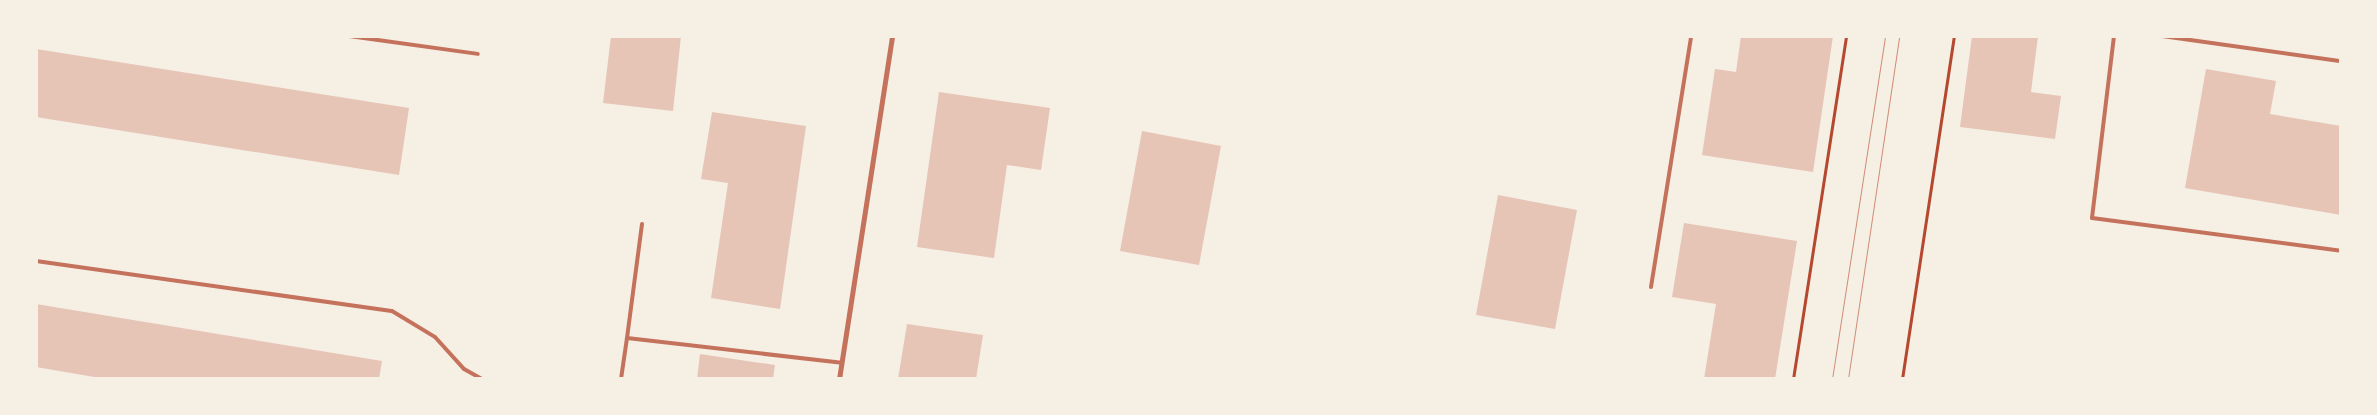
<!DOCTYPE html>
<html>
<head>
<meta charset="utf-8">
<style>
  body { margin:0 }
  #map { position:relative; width:2377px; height:415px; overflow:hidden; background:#f6efe4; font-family:"PT Sans",sans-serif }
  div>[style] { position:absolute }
  .building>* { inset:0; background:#e6c5b7 }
  .path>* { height:3px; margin:-1.5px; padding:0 1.5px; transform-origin:1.5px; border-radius:1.5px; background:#b5482f }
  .service>* { height:4px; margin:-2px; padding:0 2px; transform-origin:2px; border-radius:2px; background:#c5725c }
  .minor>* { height:5px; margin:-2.5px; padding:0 2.5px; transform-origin:2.5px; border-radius:2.5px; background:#c5725c }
  .tram>* { height:1px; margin:-0.5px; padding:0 0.5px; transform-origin:0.5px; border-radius:0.5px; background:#cf8b77 }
  span { translate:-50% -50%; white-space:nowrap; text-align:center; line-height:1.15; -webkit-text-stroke:4.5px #f6efe4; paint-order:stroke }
  .frame { position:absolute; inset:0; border:38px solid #f6efe4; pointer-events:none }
</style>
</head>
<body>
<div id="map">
  <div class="building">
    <div style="clip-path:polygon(611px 36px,681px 36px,673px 111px,603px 103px)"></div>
    <div style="clip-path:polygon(1741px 36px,1833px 36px,1813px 172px,1702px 155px,1715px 69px,1736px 72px)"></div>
    <div style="clip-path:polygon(1972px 36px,2038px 36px,2031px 92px,2061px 96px,2055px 139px,1960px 127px)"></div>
    <div style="clip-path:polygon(36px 49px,409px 108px,399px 175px,36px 117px)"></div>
    <div style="clip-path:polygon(2206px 69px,2276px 81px,2270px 114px,2341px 126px,2341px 215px,2185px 188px)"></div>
    <div style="clip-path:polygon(939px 92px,1050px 108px,1041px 170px,1007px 165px,994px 258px,917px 247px)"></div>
    <div style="clip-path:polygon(712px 112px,806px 126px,780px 309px,711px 298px,728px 183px,701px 179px)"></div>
    <div style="clip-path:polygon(1142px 131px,1221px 146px,1199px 265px,1120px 251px)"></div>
    <div style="clip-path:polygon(1498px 195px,1577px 210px,1555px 329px,1476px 315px)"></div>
    <div style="clip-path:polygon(1684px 223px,1797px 241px,1775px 379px,1704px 379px,1716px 304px,1672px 297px)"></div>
    <div style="clip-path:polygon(36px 304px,382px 361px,379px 379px,106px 379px,36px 367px)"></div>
    <div style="clip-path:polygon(907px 324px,983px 335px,976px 379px,898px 379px)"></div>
    <div style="clip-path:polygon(700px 354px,775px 365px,773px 379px,697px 379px)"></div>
  </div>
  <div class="path">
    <div style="left:1793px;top:379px;width:347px;rotate:-81.2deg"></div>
    <div style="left:1902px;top:379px;width:347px;rotate:-81.4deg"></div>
  </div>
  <div class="service">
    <div style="left:349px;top:36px;width:130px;rotate:7.9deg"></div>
    <div style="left:2114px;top:36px;width:183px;rotate:96.9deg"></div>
    <div style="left:2092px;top:218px;width:251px;rotate:7.5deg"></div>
    <div style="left:2162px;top:36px;width:181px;rotate:8deg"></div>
    <div style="left:36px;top:261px;width:359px;rotate:8deg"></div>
    <div style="left:392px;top:311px;width:50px;rotate:31.2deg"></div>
    <div style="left:435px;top:337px;width:43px;rotate:47.8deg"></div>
    <div style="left:464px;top:369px;width:21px;rotate:29deg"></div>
    <div style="left:1651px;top:287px;width:254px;rotate:-80.9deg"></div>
    <div style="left:627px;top:338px;width:115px;rotate:-82.5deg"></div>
    <div style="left:621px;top:379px;width:41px;rotate:-81.7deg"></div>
    <div style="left:627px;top:338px;width:216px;rotate:6.6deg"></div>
  </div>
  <div class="minor">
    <div style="left:839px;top:379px;width:347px;rotate:-81.2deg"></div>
  </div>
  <div class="tram">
    <div style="left:1832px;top:379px;width:347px;rotate:-81.2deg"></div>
    <div style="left:1848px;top:379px;width:347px;rotate:-81.5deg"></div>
  </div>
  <div class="frame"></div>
</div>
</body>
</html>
